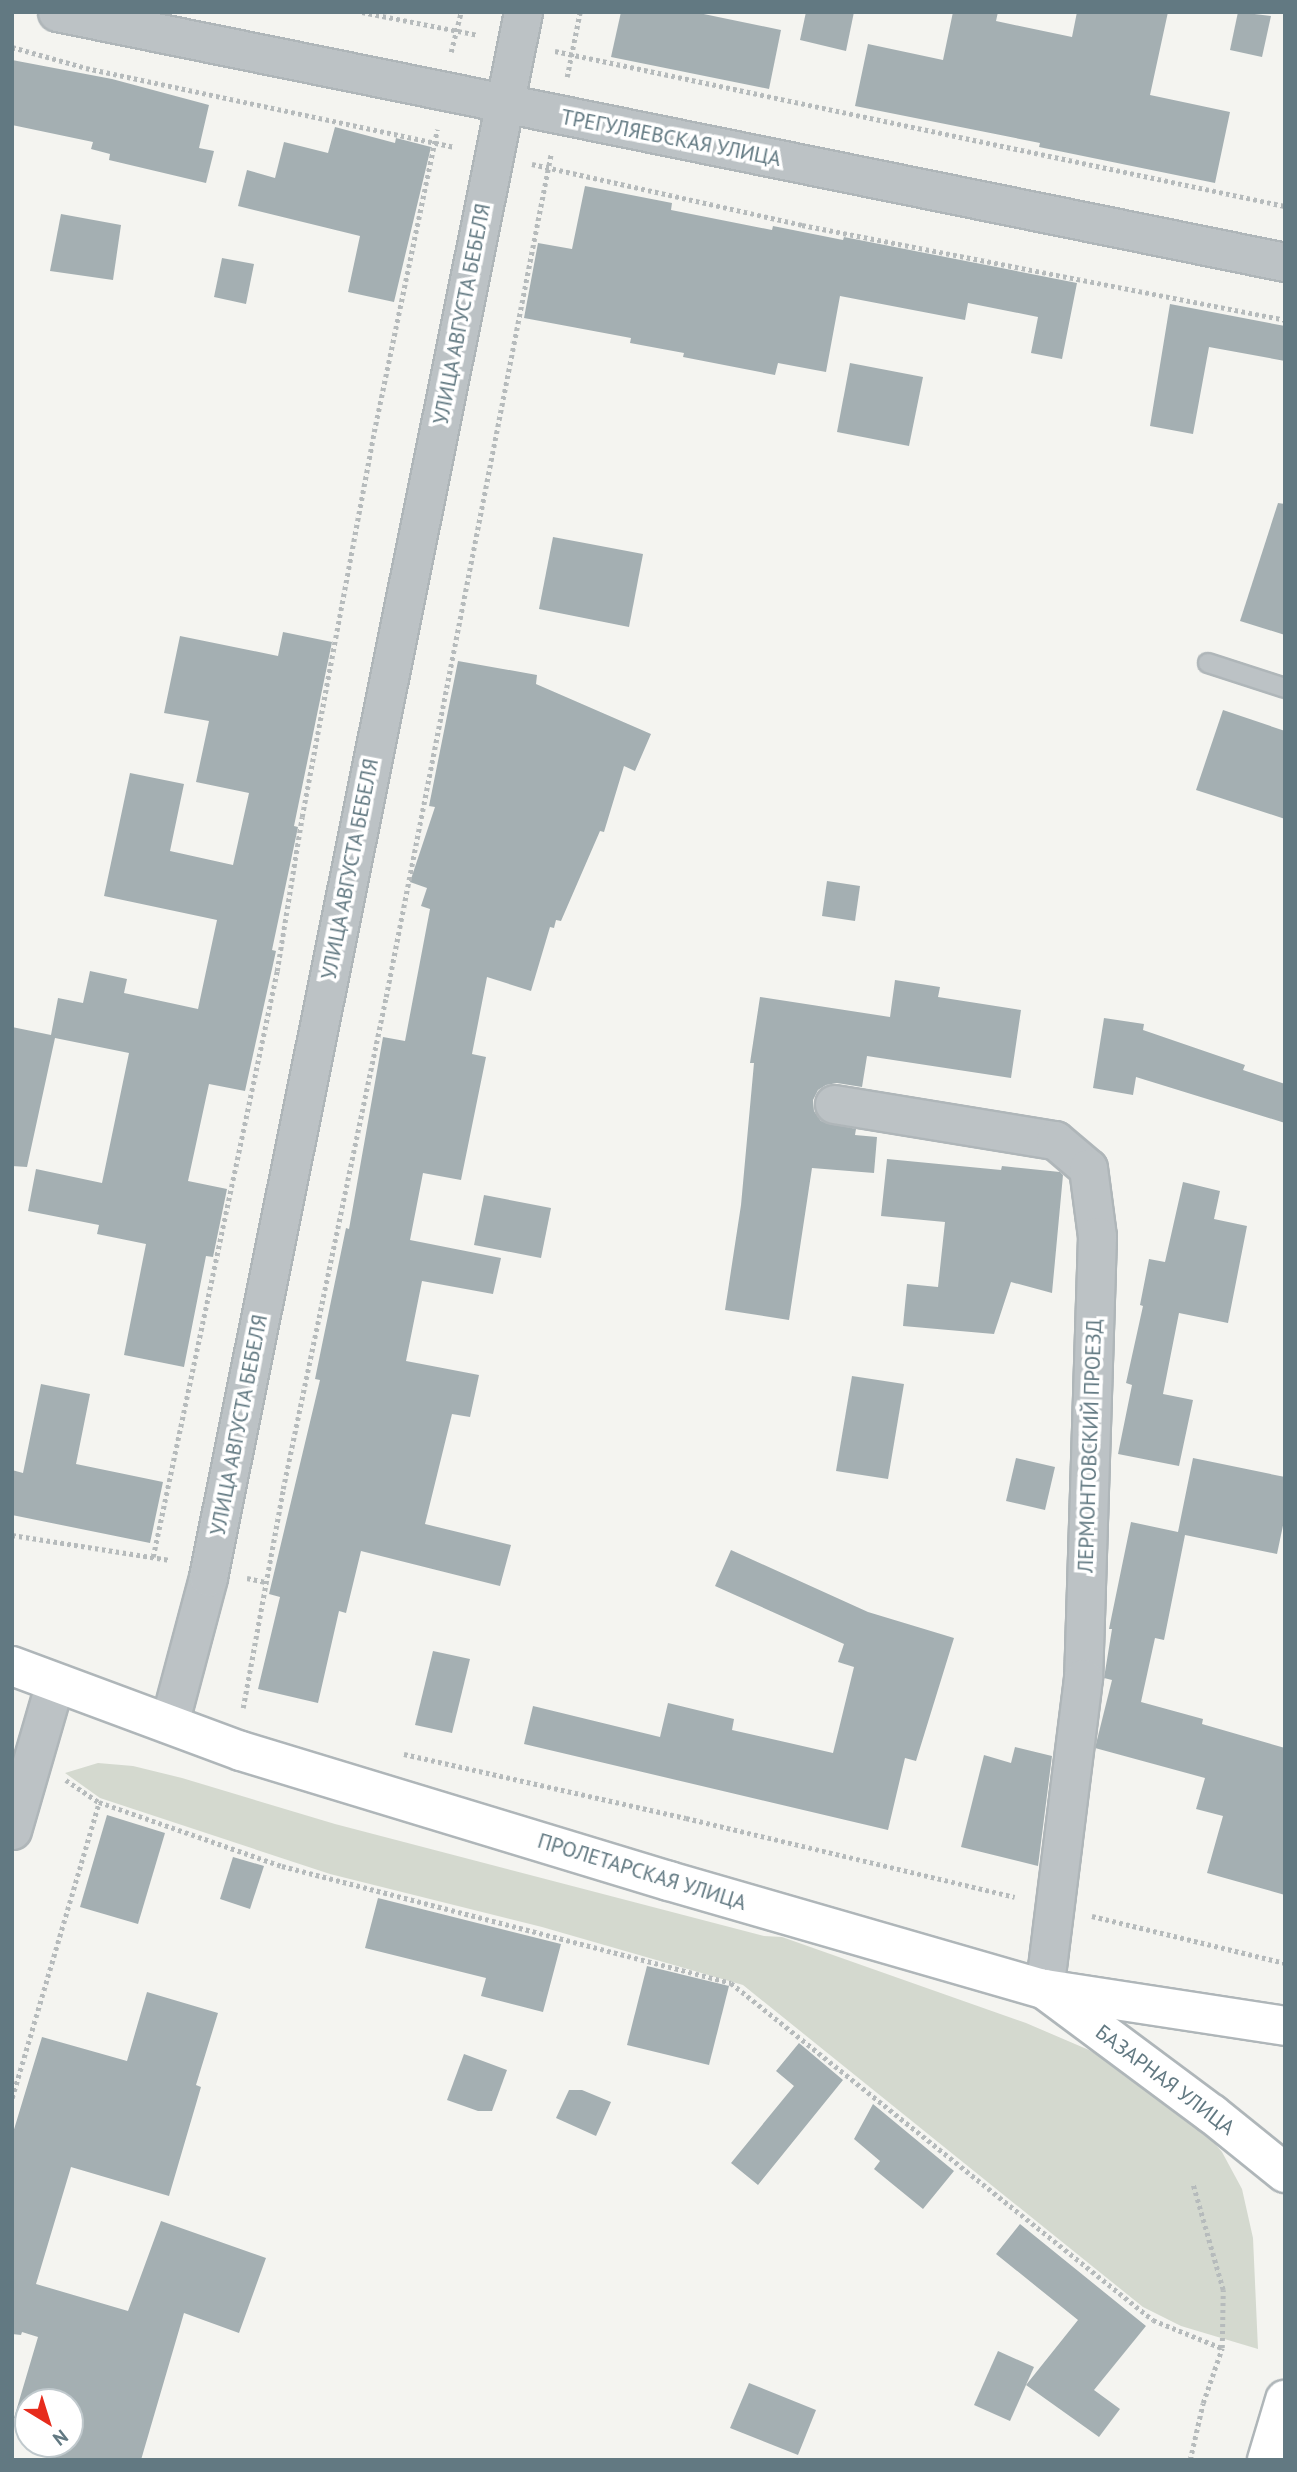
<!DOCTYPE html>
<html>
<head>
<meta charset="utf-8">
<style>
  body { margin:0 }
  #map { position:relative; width:1297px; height:2472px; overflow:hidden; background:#f4f4f0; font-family:"PT Sans",sans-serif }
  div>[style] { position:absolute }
  .green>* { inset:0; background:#d4d9cf }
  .building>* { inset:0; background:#a4afb2 }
  .path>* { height:4.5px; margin-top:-2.25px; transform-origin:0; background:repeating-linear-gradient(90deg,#b6bbbc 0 3.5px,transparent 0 7px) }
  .roads { filter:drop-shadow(2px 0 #afb6b9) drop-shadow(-2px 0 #afb6b9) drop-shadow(0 2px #afb6b9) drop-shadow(0 -2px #afb6b9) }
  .lane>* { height:18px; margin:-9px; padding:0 9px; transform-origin:9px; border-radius:9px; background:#bcc2c5 }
  .street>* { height:37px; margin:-18.5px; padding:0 18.5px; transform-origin:18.5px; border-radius:18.5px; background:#bcc2c5 }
  .secondary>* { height:38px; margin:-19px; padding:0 19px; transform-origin:19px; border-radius:19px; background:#fff }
  .primary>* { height:38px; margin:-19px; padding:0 19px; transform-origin:19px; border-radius:19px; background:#fff }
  span { translate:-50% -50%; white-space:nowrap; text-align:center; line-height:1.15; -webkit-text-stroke:7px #fff; paint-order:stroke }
  .street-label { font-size:21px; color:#627982 }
  .frame { position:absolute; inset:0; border:14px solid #627982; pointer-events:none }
  .north { position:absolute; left:14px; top:2388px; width:70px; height:70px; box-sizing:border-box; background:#fff; border:2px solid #c0c9cd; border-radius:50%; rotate:142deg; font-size:19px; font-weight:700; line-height:28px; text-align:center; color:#627982 }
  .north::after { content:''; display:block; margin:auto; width:24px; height:32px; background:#e72c1d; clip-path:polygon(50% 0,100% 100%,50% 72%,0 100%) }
</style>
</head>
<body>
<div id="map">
  <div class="green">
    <div style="clip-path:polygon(98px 1763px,133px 1766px,182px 1778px,335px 1824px,764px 1936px,782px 1937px,1026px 2023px,1089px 2050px,1144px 2084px,1198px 2124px,1222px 2152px,1242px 2189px,1253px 2238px,1258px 2349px,1181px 2326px,1143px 2307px,743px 1985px,542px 1927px,330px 1874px,100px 1798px,65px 1773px)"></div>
  </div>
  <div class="building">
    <div style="clip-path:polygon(621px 12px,694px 12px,781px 30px,769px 89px,611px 57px)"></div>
    <div style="clip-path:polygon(806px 12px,854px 12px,846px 51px,800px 40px)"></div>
    <div style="clip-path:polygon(953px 12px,998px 12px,996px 21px,1072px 37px,1077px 12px,1168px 12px,1150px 95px,1230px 112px,1215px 183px,1039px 147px,1040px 143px,855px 106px,868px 44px,943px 60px)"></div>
    <div style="clip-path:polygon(1238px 12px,1271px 16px,1262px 57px,1230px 50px)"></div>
    <div style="clip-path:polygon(12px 60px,112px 79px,209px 105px,199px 148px,214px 151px,206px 183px,109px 160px,110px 154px,91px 149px,93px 142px,12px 125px)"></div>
    <div style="clip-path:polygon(335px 127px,395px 143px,396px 138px,431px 147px,394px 302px,348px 292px,360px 236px,238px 206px,247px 170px,275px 178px,284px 142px,328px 153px)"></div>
    <div style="clip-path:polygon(585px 186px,672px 203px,671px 210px,772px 230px,773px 226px,843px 240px,844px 237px,1077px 283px,1062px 359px,1031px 353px,1038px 317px,968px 303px,965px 320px,840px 296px,826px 372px,778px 363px,775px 375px,683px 357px,684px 353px,630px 343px,631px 338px,524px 318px,538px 243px,572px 249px)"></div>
    <div style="clip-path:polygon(61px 214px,121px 225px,113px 280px,50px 271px)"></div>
    <div style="clip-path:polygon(222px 258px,254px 264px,246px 304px,214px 297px)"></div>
    <div style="clip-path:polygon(1170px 304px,1285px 326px,1285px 361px,1209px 347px,1193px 434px,1150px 426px)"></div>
    <div style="clip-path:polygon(850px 363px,923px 377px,909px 446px,837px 432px)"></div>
    <div style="clip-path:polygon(1278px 503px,1285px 504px,1285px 635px,1240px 621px)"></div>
    <div style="clip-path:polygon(553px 537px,643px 554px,629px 627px,539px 609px)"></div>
    <div style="clip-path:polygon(283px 632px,332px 642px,294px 826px,298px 827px,272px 950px,276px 951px,245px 1091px,209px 1084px,188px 1181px,227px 1189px,213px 1257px,206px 1256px,184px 1367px,124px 1355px,146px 1244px,97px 1234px,99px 1225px,28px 1211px,36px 1169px,102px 1183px,129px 1053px,55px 1038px,27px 1167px,12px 1166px,12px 1027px,51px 1035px,58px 998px,83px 1003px,90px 971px,127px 979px,124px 993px,198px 1009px,217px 920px,104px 896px,130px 773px,184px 784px,170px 851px,233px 865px,249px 793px,196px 782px,209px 721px,164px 713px,180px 636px,278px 656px)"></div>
    <div style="clip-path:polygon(458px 661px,537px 675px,536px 684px,651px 734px,635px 771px,624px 766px,604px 832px,600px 831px,561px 921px,556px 920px,554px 928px,550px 927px,531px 991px,487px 977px,472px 1054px,486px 1057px,461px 1180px,423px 1173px,410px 1240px,501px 1258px,493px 1294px,422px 1281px,406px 1361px,479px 1375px,470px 1417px,452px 1414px,425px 1524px,511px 1545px,500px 1586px,361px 1551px,346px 1613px,339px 1611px,318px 1703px,258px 1689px,280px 1597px,269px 1594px,320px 1380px,315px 1379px,346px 1228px,349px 1229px,383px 1037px,405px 1041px,430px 909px,421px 906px,427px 888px,410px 882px,435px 807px,429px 806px)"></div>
    <div style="clip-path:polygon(1223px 710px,1285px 731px,1285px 819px,1196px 790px)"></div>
    <div style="clip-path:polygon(827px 881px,860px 886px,855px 921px,822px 916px)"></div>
    <div style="clip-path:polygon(895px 980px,940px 987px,938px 997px,1021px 1010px,1011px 1078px,867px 1056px,862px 1087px,837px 1083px,826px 1085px,818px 1090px,813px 1100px,814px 1111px,821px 1121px,856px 1129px,855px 1135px,877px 1137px,874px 1173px,812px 1168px,789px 1320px,725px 1310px,741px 1205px,754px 1063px,750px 1063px,760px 997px,890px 1017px)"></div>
    <div style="clip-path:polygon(1104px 1018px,1144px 1024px,1143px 1030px,1245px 1065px,1243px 1070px,1285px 1084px,1285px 1123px,1136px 1077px,1133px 1095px,1093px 1088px)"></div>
    <div style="clip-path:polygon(887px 1159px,1001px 1170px,1002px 1166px,1060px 1172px,1063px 1175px,1052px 1293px,1011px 1282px,994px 1334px,903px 1326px,907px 1284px,938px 1287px,945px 1222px,881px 1216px)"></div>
    <div style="clip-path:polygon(1183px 1182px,1220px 1191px,1214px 1219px,1247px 1226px,1228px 1323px,1179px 1313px,1163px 1394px,1193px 1400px,1179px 1466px,1118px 1454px,1132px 1385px,1126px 1383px,1143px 1306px,1140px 1305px,1149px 1259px,1165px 1262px)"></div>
    <div style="clip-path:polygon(484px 1195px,551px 1208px,541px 1258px,474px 1245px)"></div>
    <div style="clip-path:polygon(852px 1376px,904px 1384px,888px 1479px,836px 1471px)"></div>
    <div style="clip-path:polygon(41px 1384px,90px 1394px,76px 1464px,163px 1482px,150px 1543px,12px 1515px,12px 1470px,23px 1473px)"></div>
    <div style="clip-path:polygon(1016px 1458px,1055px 1467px,1045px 1510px,1006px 1501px)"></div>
    <div style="clip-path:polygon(1193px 1458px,1285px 1477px,1285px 1516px,1277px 1554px,1185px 1535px,1164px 1640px,1155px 1638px,1141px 1702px,1203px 1719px,1202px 1724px,1285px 1748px,1285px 1895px,1207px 1873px,1223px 1816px,1196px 1809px,1205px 1778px,1095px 1748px,1112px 1680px,1104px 1678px,1112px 1629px,1109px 1629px,1131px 1522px,1178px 1532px)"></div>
    <div style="clip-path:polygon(731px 1550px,868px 1612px,954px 1638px,916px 1761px,905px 1758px,888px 1830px,524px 1744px,533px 1706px,660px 1737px,668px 1703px,734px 1719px,732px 1730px,833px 1753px,854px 1667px,838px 1662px,844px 1644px,715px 1586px)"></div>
    <div style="clip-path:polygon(433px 1651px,470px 1659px,452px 1733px,415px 1725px)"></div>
    <div style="clip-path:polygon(1015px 1747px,1052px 1756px,1038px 1866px,961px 1847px,984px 1755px,1011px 1763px)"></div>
    <div style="clip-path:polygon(107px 1815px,165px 1833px,138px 1924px,80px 1907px)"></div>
    <div style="clip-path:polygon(233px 1857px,264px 1866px,250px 1909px,220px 1899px)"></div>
    <div style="clip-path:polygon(378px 1898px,561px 1944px,543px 2012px,481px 1996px,486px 1978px,365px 1948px)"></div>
    <div style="clip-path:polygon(647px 1966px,729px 1986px,709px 2065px,627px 2045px)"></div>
    <div style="clip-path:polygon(147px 1992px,218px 2013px,196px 2085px,201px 2087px,169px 2196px,71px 2167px,36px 2284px,128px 2311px,161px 2221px,266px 2258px,239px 2333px,184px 2313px,141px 2460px,46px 2460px,50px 2444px,70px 2444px,70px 2402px,28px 2402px,28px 2422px,14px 2418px,38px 2337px,22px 2332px,21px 2335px,12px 2334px,12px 2136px,42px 2037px,127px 2061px)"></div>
    <div style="clip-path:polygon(799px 2043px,843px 2080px,758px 2185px,731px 2163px,794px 2086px,776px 2071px)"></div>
    <div style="clip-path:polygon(464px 2054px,507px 2070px,492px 2111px,478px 2111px,447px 2100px)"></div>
    <div style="clip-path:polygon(569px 2090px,582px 2090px,611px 2102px,596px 2136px,556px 2118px)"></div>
    <div style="clip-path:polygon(873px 2104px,954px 2171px,923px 2209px,874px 2169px,880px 2161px,854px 2139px)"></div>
    <div style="clip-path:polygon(1020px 2224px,1146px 2326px,1094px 2390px,1120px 2409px,1099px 2437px,1026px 2385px,1078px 2320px,996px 2254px)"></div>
    <div style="clip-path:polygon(998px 2351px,1034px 2367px,1010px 2421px,974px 2405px)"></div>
    <div style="clip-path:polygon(749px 2383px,816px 2410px,798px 2455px,730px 2428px)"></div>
  </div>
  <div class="path">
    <div style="left:362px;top:12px;width:118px;rotate:11.2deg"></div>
    <div style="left:12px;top:47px;width:77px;rotate:15.8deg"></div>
    <div style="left:86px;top:68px;width:377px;rotate:12.1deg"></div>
    <div style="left:555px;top:51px;width:746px;rotate:11.99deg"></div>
    <div style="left:451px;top:52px;width:41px;rotate:-76deg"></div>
    <div style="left:567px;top:77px;width:66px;rotate:-78.7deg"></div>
    <div style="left:532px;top:164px;width:277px;rotate:12.7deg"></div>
    <div style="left:802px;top:225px;width:492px;rotate:11.1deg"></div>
    <div style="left:12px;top:1535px;width:160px;rotate:9deg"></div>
    <div style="left:153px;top:1557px;width:599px;rotate:-78.05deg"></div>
    <div style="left:277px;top:971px;width:156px;rotate:-80.8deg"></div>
    <div style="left:302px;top:817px;width:392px;rotate:-79.4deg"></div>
    <div style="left:374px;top:432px;width:309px;rotate:-78.2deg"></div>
    <div style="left:247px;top:1578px;width:19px;rotate:12deg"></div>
    <div style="left:243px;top:1708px;width:223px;rotate:-79.6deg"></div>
    <div style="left:283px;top:1489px;width:503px;rotate:-78.18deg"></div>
    <div style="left:386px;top:997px;width:859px;rotate:-78.93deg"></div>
    <div style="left:404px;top:1754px;width:289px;rotate:12.8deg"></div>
    <div style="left:686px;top:1818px;width:338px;rotate:13.5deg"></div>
    <div style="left:66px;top:1780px;width:40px;rotate:34deg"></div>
    <div style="left:99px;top:1802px;width:194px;rotate:19.3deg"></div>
    <div style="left:282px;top:1866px;width:464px;rotate:14.6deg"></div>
    <div style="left:731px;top:1983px;width:540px;rotate:38.61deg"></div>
    <div style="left:1153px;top:2320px;width:74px;rotate:22.1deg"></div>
    <div style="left:1092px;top:1916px;width:199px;rotate:13.7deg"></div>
    <div style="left:12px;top:2098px;width:309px;rotate:-73.6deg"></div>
    <div style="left:1190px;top:2460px;width:58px;rotate:-77.2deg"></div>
    <div style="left:1203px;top:2403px;width:58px;rotate:-70.9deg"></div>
    <div style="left:1222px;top:2348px;width:58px;rotate:-89deg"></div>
    <div style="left:1223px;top:2290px;width:109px;rotate:-105.9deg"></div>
  </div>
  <div class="roads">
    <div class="lane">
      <div style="left:1208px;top:663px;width:81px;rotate:18deg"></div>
    </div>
    <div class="street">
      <div style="left:57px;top:12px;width:1253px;rotate:11.51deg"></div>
      <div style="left:834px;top:1104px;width:224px;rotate:9.3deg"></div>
      <div style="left:1055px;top:1140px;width:43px;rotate:40.3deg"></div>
      <div style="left:1088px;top:1168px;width:69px;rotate:82.5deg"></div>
      <div style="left:1097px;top:1236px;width:442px;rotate:91.8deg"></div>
      <div style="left:1083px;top:1678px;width:313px;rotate:97.1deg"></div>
      <div style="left:169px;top:1724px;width:152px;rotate:-75.1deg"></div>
      <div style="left:208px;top:1577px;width:1596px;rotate:-78.62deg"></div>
      <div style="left:12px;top:1830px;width:154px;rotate:-73.8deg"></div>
    </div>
    <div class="secondary">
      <div style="left:1044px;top:1989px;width:209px;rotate:36.7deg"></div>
      <div style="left:1212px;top:2114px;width:94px;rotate:38.9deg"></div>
      <div style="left:1267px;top:2460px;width:63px;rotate:-73.3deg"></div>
    </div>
    <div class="primary">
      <div style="left:12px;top:1666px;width:244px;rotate:20.4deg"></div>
      <div style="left:241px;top:1751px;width:447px;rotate:16.9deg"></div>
      <div style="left:669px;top:1881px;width:390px;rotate:16.1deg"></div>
      <div style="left:1044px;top:1989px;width:244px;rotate:8.7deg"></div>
    </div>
  </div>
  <div class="street-label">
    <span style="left:671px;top:138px;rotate:11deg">ТРЕГУЛЯЕВСКАЯ УЛИЦА</span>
    <span style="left:462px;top:314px;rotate:-79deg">УЛИЦА АВГУСТА БЕБЕЛЯ</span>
    <span style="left:350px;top:869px;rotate:-79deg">УЛИЦА АВГУСТА БЕБЕЛЯ</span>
    <span style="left:239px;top:1425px;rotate:-79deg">УЛИЦА АВГУСТА БЕБЕЛЯ</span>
    <span style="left:1090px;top:1446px;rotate:-88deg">ЛЕРМОНТОВСКИЙ ПРОЕЗД</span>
    <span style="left:642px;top:1872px;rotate:17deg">ПРОЛЕТАРСКАЯ УЛИЦА</span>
    <span style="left:1165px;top:2080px;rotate:37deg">БАЗАРНАЯ УЛИЦА</span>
  </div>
  <div class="frame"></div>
  <div class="north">N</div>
</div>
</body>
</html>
